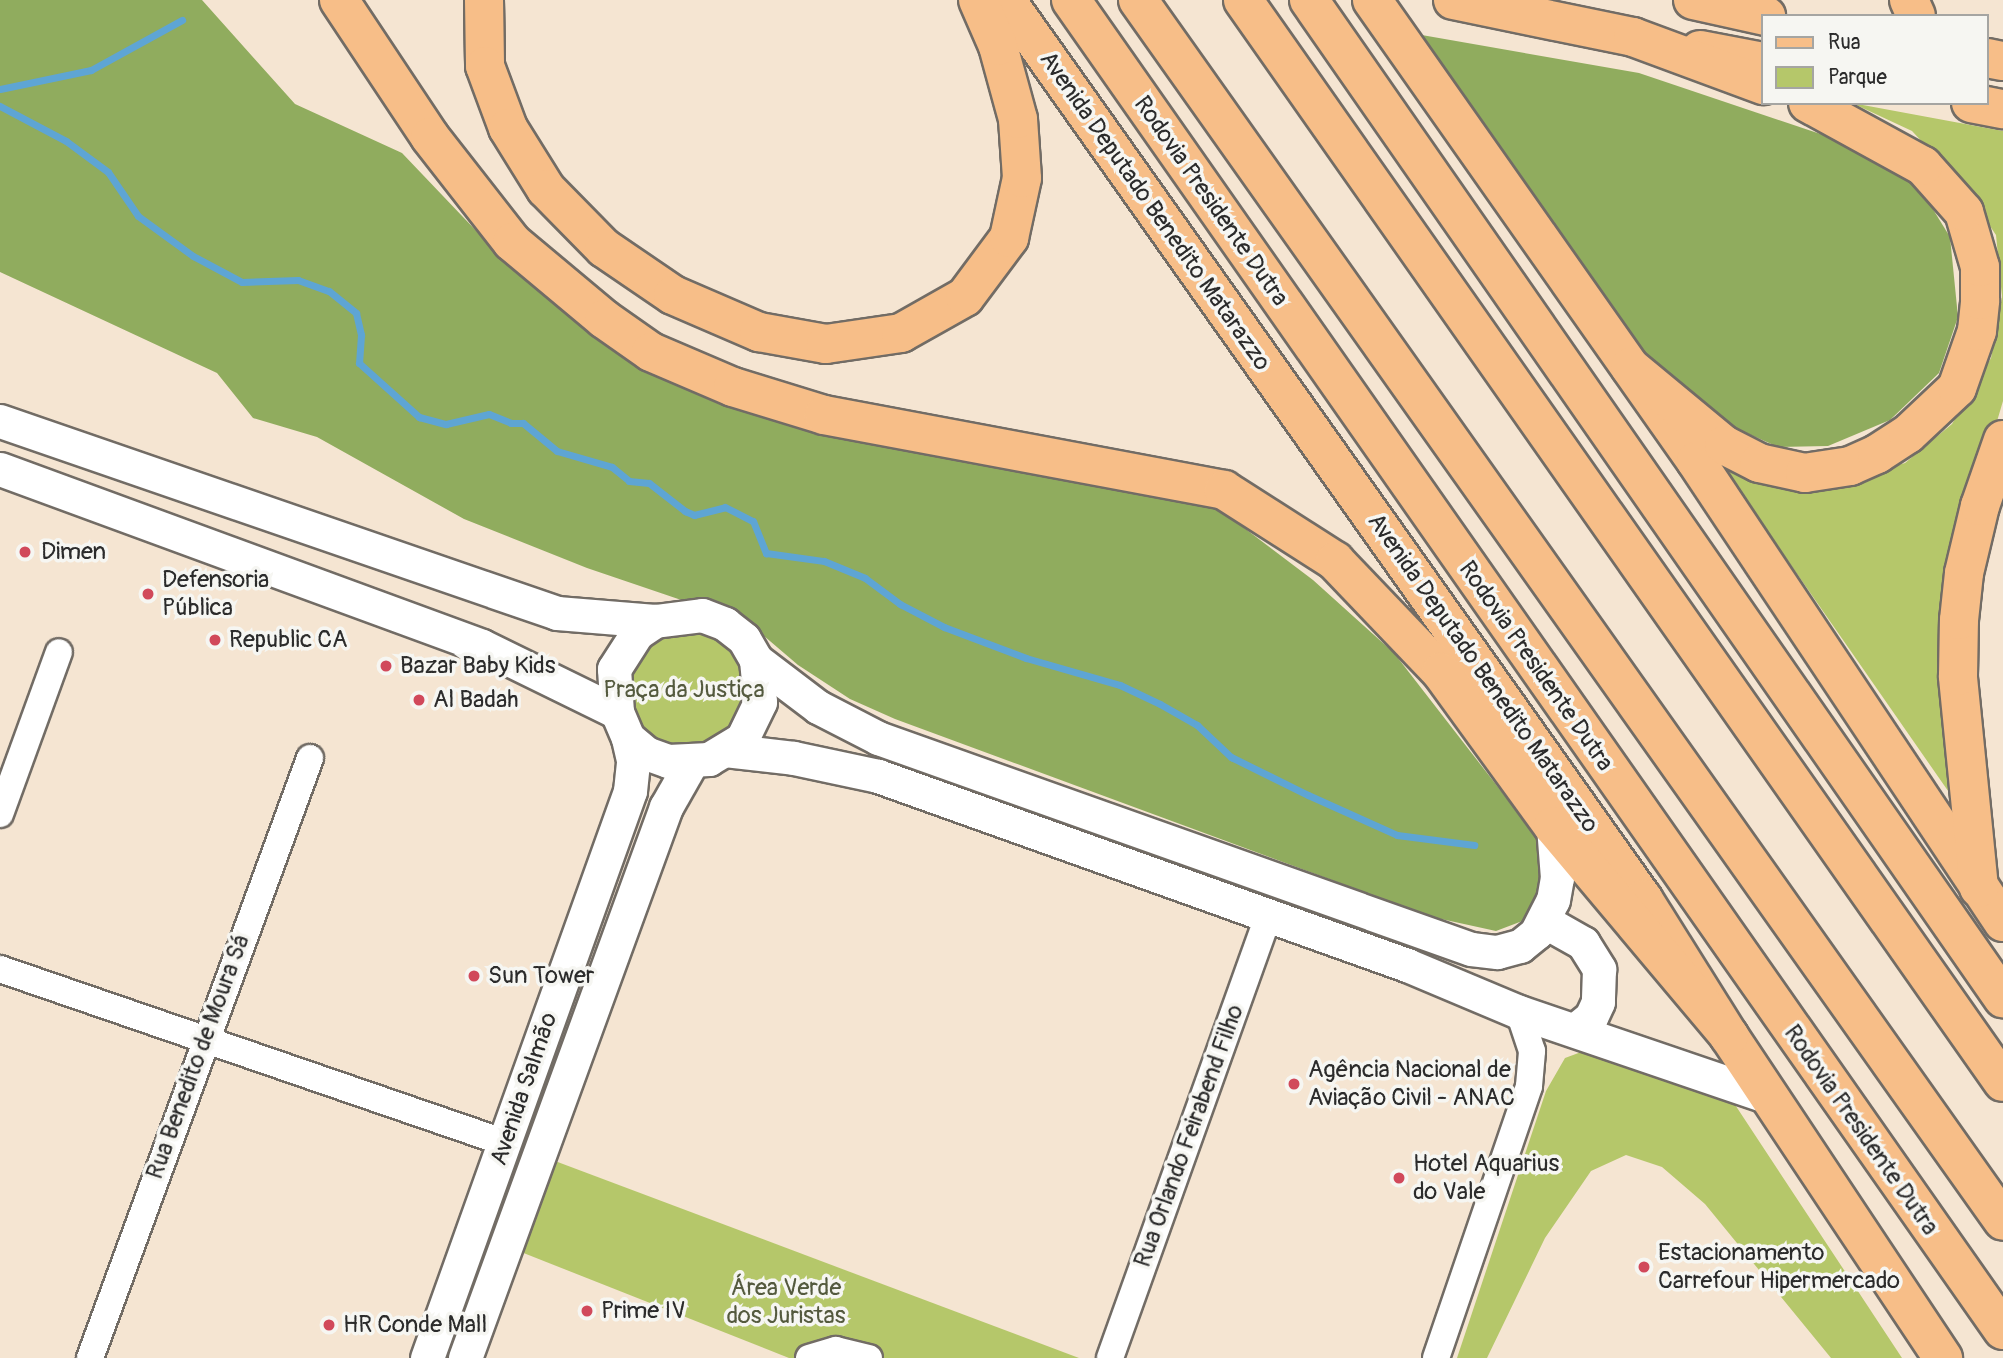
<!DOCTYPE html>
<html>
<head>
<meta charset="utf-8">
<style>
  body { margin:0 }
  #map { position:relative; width:2003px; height:1358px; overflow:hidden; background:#f5e5d2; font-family:Pangolin,sans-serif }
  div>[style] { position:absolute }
  .green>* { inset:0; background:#b5c76a }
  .forest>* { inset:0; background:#90ac5e }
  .stream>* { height:7px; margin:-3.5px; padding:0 3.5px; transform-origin:3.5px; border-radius:3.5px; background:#5ea5d4 }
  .roads { filter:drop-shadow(2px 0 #726c65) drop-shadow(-2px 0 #726c65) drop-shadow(0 2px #726c65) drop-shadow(0 -2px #726c65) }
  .minor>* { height:26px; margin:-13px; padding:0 13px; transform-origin:13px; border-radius:13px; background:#fff }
  .tertiary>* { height:33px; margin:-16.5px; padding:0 16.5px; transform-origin:16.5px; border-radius:16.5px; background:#fff }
  .primary>* { height:38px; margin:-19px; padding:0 19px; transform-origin:19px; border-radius:19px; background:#f7be88 }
  .trunk>* { height:38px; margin:-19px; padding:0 19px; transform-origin:19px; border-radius:19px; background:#f7be88 }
  .motorway>* { height:38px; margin:-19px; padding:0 19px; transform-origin:19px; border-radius:19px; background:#f7be88 }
  .dots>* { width:19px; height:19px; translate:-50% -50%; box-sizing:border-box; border:4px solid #f6f6f2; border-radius:50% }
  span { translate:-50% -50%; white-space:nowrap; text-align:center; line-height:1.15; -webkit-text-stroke:7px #f6f6f2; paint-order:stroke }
  .street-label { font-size:24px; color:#2b2b2b }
  .poi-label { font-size:24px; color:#2b2b2b }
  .left { translate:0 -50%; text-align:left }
  .park-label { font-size:24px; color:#545a3e }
  .legend { position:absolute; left:1761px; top:14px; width:228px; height:91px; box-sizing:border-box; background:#f6f6f2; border:2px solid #a5a5a2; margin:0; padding:9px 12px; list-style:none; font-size:21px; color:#2b2b2b }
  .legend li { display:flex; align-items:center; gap:14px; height:35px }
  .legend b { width:35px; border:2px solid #a5a5a2 }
</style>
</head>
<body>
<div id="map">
  <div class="green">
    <div style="clip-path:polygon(1852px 103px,2003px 131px,2003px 401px,1952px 573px,1962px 811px,1715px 456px,1827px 487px,1905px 463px,1952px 424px,1991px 358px,2002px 297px,1996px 235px,1961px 183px,1912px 131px)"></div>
    <div style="clip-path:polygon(700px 624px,750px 662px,748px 709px,705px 754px,633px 734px,619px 671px,642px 637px)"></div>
    <div style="clip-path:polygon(1592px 1048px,1726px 1091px,1902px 1358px,1831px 1358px,1705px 1204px,1662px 1167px,1626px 1155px,1591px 1171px,1545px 1238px,1487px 1358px,1457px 1358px,1546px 1091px,1565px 1058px)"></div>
    <div style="clip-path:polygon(555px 1161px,1079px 1358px,789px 1358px,521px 1252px)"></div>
  </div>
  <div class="forest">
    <div style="clip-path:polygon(0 0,202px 0,295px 104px,402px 153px,504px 260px,637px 358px,1052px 470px,1219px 509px,1313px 580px,1394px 653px,1546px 849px,1546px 873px,1525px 920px,1496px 931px,1432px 917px,895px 719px,850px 699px,798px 665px,749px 623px,587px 568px,464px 519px,317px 437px,253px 418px,217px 373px,0 272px)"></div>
    <div style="clip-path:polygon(1416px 34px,1639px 73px,1868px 150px,1923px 193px,1950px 237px,1958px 317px,1939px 373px,1890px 420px,1828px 446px,1778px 447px,1731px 426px,1650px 364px)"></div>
  </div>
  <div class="stream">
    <div style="left:0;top:89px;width:93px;rotate:-11.8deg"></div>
    <div style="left:91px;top:70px;width:104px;rotate:-28.8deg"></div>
    <div style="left:0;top:106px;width:75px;rotate:27.9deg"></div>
    <div style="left:66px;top:141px;width:52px;rotate:36.4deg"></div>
    <div style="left:108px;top:172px;width:53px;rotate:55.7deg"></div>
    <div style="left:138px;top:216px;width:68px;rotate:36deg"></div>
    <div style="left:193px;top:256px;width:55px;rotate:28deg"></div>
    <div style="left:242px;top:282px;width:56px;rotate:-2deg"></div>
    <div style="left:298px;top:280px;width:33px;rotate:20deg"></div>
    <div style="left:329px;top:291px;width:35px;rotate:39deg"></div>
    <div style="left:356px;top:313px;width:23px;rotate:77deg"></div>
    <div style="left:361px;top:335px;width:28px;rotate:94deg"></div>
    <div style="left:359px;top:363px;width:81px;rotate:42deg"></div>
    <div style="left:419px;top:417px;width:28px;rotate:15deg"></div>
    <div style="left:446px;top:424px;width:44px;rotate:-13.1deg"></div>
    <div style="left:489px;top:414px;width:24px;rotate:22deg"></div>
    <div style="left:511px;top:423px;width:12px"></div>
    <div style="left:523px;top:423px;width:44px;rotate:39.5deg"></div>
    <div style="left:557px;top:451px;width:57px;rotate:16.2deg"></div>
    <div style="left:612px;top:467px;width:22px;rotate:39deg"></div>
    <div style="left:629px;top:481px;width:20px;rotate:6deg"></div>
    <div style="left:649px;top:483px;width:46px;rotate:37.9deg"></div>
    <div style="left:685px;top:511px;width:10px;rotate:24deg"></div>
    <div style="left:694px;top:515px;width:32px;rotate:-14deg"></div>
    <div style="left:725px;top:507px;width:31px;rotate:27deg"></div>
    <div style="left:753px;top:521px;width:35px;rotate:68deg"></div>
    <div style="left:766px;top:553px;width:59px;rotate:7.9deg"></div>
    <div style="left:824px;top:561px;width:44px;rotate:22.5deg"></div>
    <div style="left:865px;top:578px;width:44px;rotate:36.6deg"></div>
    <div style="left:900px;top:604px;width:50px;rotate:27.6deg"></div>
    <div style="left:944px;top:627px;width:88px;rotate:20.7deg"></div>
    <div style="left:1026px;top:658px;width:98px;rotate:16deg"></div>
    <div style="left:1120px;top:685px;width:44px;rotate:25.4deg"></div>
    <div style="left:1160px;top:704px;width:43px;rotate:29.6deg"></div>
    <div style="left:1197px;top:725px;width:47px;rotate:43.3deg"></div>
    <div style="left:1231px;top:757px;width:86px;rotate:26.3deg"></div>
    <div style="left:1308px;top:795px;width:98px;rotate:24.2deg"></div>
    <div style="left:1397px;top:835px;width:78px;rotate:7.4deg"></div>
  </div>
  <div class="roads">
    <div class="minor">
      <div style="left:0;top:814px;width:172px;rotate:-70deg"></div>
      <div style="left:0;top:969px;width:535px;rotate:18.98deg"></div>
      <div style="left:90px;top:1358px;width:639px;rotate:-69.86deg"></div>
      <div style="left:809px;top:1358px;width:28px;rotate:-17deg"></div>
      <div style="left:836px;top:1350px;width:34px;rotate:14deg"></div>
      <div style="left:1110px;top:1358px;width:471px;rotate:-70.3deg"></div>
      <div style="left:1436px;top:1358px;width:287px;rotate:-71.1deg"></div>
      <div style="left:1529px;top:1086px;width:35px;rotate:-85deg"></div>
      <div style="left:1532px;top:1051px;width:41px;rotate:-108.4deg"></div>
    </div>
    <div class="tertiary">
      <div style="left:0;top:421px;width:589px;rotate:19.02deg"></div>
      <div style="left:557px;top:613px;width:98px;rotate:4.7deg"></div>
      <div style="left:655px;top:621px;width:47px;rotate:-7.3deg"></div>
      <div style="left:702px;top:615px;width:25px;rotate:21deg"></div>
      <div style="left:725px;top:624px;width:24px;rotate:38deg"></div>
      <div style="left:744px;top:639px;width:24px;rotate:60deg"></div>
      <div style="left:756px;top:660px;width:42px;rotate:84.6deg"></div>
      <div style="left:760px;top:702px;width:41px;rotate:115.9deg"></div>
      <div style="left:742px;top:739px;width:39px;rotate:149deg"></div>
      <div style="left:709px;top:759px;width:41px;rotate:177.2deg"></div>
      <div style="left:668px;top:761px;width:23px;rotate:-160deg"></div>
      <div style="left:646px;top:753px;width:23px;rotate:-140deg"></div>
      <div style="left:628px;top:738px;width:28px;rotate:-113deg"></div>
      <div style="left:617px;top:712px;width:43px;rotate:-94deg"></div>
      <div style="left:614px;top:669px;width:43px;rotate:-57.4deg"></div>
      <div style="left:637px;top:633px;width:22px;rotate:-34deg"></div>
      <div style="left:0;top:469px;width:513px;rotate:20.16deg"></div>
      <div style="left:482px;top:646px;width:150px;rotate:26.1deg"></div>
      <div style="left:756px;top:660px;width:78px;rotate:37.2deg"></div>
      <div style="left:818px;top:707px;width:68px;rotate:27.3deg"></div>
      <div style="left:878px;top:738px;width:629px;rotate:19.59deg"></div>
      <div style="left:1471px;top:949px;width:26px;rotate:7deg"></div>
      <div style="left:1497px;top:952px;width:24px;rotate:-15deg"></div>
      <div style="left:1520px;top:946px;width:21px;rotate:-39deg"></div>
      <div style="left:1536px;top:933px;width:37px;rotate:-63deg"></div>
      <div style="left:1553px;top:900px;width:22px;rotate:-80deg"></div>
      <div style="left:1557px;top:878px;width:52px;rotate:-94.4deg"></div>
      <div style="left:725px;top:750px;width:69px;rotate:6.6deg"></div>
      <div style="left:794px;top:758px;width:86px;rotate:12.1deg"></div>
      <div style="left:878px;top:776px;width:562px;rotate:19.66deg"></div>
      <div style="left:1407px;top:965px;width:121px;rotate:22.8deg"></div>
      <div style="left:1519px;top:1012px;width:264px;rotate:18.8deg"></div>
      <div style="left:1544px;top:921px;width:45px;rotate:29.4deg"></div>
      <div style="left:1583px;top:943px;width:31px;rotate:58deg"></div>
      <div style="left:1599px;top:969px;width:33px;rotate:92deg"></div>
      <div style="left:1598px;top:1002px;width:17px;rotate:115deg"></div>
      <div style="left:1591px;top:1017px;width:21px;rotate:141deg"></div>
      <div style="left:427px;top:1358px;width:602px;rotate:-70.3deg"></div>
      <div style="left:630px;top:791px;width:31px;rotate:-84deg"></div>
      <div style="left:633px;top:760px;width:23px;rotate:-103deg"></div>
      <div style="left:465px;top:1358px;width:587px;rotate:-69.96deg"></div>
      <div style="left:666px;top:807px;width:51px;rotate:-60.4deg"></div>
    </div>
    <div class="primary">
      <div style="left:1006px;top:0;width:1102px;rotate:54.68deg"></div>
      <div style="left:1643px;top:899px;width:162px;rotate:57.9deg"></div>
      <div style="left:1729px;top:1036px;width:387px;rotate:56.4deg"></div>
      <div style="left:1071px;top:0;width:1624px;rotate:54.98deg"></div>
      <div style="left:1309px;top:0;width:1216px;rotate:55.19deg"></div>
      <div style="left:1372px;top:0;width:563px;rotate:54.9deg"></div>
      <div style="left:1696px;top:461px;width:554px;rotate:56.34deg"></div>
      <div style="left:1693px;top:0;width:75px;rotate:12.4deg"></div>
      <div style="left:1909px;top:0;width:17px;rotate:66deg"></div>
      <div style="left:1700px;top:50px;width:64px;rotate:10.8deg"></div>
      <div style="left:1987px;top:58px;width:16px;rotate:11deg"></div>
      <div style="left:1971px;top:103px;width:33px;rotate:11deg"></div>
      <div style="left:1979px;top:888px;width:213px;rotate:-95.7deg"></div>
      <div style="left:1958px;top:676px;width:56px;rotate:-89deg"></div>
      <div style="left:1959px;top:620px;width:47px;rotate:-83.9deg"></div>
      <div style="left:1964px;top:573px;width:69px;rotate:-76.6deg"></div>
      <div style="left:1980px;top:506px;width:70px;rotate:-70.8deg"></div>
    </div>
    <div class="trunk">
      <div style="left:339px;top:0;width:164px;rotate:56.4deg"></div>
      <div style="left:430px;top:137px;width:133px;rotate:52deg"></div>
      <div style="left:512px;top:242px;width:120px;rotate:39.9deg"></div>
      <div style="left:604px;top:319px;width:57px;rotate:35.1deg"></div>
      <div style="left:651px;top:352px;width:89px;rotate:23.1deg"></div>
      <div style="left:733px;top:387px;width:95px;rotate:17.1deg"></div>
      <div style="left:824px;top:415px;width:407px;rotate:10.6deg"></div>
      <div style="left:1224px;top:490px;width:132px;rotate:32.6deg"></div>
      <div style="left:1335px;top:561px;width:153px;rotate:46.3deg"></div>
      <div style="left:1441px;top:672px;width:190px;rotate:54deg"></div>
      <div style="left:1553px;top:826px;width:274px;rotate:50deg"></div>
      <div style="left:484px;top:0;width:66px;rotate:89.1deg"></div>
      <div style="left:485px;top:66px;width:66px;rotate:69.6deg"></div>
      <div style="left:508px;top:128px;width:72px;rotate:58.1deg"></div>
      <div style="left:546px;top:189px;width:83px;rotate:45.5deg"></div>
      <div style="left:604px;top:248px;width:83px;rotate:34.3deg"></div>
      <div style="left:673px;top:295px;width:94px;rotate:23.3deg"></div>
      <div style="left:759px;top:332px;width:68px;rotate:10.2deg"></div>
      <div style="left:826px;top:344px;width:76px;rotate:-8.3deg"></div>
      <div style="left:901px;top:333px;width:73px;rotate:-29.4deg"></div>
      <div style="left:965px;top:297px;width:74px;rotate:-53.3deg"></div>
      <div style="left:1009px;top:238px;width:61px;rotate:-77.8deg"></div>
      <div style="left:1022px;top:178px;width:59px;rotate:-93.9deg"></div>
      <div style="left:1018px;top:119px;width:76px;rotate:-105.3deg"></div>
      <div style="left:998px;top:46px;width:50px;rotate:-113.5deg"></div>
      <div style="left:1453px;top:0;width:184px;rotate:11.6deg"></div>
      <div style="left:1633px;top:37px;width:139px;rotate:20.3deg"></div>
      <div style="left:1630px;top:367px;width:122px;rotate:39.7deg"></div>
      <div style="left:1724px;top:445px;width:39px;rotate:27deg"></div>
      <div style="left:1759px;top:463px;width:47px;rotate:12.3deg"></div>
      <div style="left:1805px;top:473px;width:46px;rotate:-8.8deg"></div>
      <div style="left:1850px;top:466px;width:30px;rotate:-24deg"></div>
      <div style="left:1877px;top:454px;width:37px;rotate:-33deg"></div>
      <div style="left:1908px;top:434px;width:67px;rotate:-43.2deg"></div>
      <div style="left:1957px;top:388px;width:60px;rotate:-70.7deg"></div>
      <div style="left:1977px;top:331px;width:31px;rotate:-84deg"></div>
      <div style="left:1980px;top:300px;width:33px;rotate:-90deg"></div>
      <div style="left:1980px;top:267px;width:57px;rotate:-106.2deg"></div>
      <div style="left:1964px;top:212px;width:62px;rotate:-131.7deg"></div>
      <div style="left:1923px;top:166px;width:131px;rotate:-151.3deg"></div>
    </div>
    <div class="motorway">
      <div style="left:1138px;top:0;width:1496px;rotate:54.68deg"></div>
      <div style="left:1243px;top:0;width:1322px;rotate:54.92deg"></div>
    </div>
  </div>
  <div class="dots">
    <div style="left:25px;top:552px;background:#d1495b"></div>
    <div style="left:148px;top:594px;background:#d1495b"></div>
    <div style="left:215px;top:640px;background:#d1495b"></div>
    <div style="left:386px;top:666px;background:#d1495b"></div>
    <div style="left:419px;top:700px;background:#d1495b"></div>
    <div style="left:474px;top:976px;background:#d1495b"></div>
    <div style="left:1294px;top:1084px;background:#d1495b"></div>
    <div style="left:1399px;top:1178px;background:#d1495b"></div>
    <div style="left:1644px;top:1267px;background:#d1495b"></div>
    <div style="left:587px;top:1311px;background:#d1495b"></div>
    <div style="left:329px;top:1325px;background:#d1495b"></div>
  </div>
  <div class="street-label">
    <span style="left:1211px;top:201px;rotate:55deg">Rodovia Presidente Dutra</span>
    <span style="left:1155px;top:211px;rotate:55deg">Avenida Deputado Benedito Matarazzo</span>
    <span style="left:1536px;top:666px;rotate:55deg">Rodovia Presidente Dutra</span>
    <span style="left:1483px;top:673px;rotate:55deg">Avenida Deputado Benedito Matarazzo</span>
    <span style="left:198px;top:1057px;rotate:-70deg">Rua Benedito de Moura Sá</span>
    <span style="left:524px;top:1089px;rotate:-71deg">Avenida Salmão</span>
    <span style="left:1861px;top:1130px;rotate:55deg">Rodovia Presidente Dutra</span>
    <span style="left:1189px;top:1136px;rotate:-70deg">Rua Orlando Feirabend Filho</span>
  </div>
  <div class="poi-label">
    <span class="left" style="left:41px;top:552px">Dimen</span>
    <span class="left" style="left:162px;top:594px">Defensoria<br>Pública</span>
    <span class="left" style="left:229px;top:640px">Republic CA</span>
    <span class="left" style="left:400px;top:666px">Bazar Baby Kids</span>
    <span class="left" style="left:433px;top:700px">Al Badah</span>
    <span class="left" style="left:488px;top:976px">Sun Tower</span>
    <span class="left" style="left:1308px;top:1084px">Agência Nacional de<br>Aviação Civil - ANAC</span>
    <span class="left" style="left:1413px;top:1178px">Hotel Aquarius<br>do Vale</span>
    <span class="left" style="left:1658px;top:1267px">Estacionamento<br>Carrefour Hipermercado</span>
    <span class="left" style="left:601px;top:1311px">Prime IV</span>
    <span class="left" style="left:343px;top:1325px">HR Conde Mall</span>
  </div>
  <div class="park-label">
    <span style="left:684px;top:690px">Praça da Justiça</span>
    <span style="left:786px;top:1302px">Área Verde<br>dos Juristas</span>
  </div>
  <ul class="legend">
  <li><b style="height:9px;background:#f7be88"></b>Rua</li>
  <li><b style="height:19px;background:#b5c76a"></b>Parque</li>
  </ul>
</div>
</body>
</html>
